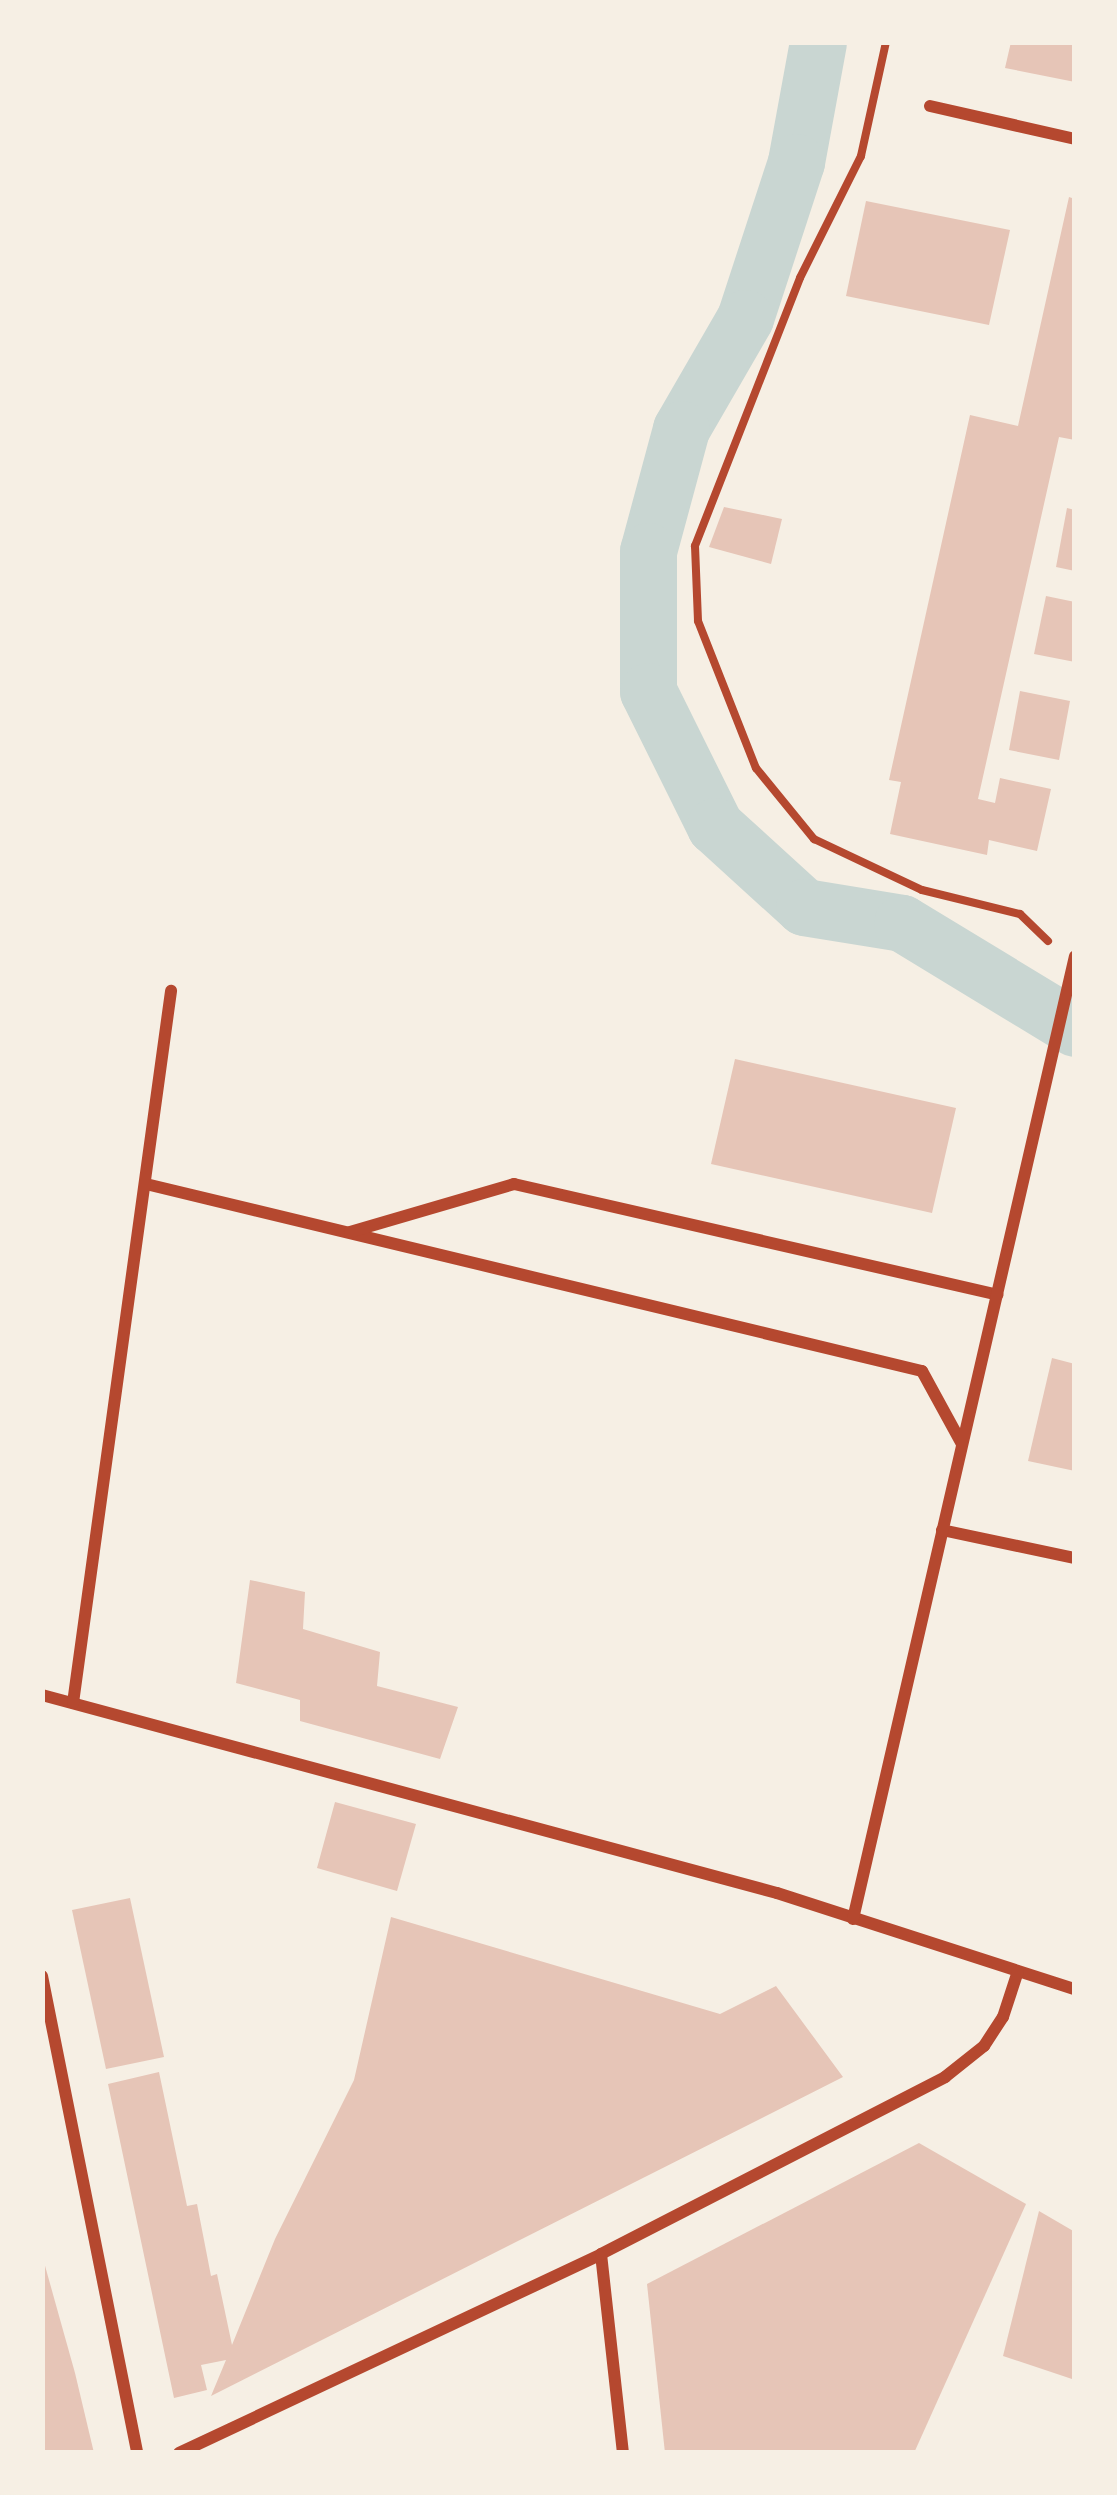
<!DOCTYPE html>
<html>
<head>
<meta charset="utf-8">
<style>
  body { margin:0 }
  #map { position:relative; width:1117px; height:2495px; overflow:hidden; background:#f6efe4; font-family:"Noto Sans",sans-serif }
  div>[style] { position:absolute }
  .canal>* { height:57px; margin:-28.5px; padding:0 28.5px; transform-origin:28.5px; border-radius:28.5px; background:#c9d6d2 }
  .building>* { inset:0; background:#e6c5b7 }
  .path>* { height:8px; margin:-4px; padding:0 4px; transform-origin:4px; border-radius:4px; background:#b5482f }
  .minor>* { height:12px; margin:-6px; padding:0 6px; transform-origin:6px; border-radius:6px; background:#b5482f }
  span { translate:-50% -50%; white-space:nowrap; text-align:center; line-height:1.15; -webkit-text-stroke:9px #f6efe4; paint-order:stroke }
  .frame { position:absolute; inset:0; border:45px solid #f6efe4; pointer-events:none }
</style>
</head>
<body>
<div id="map">
  <div class="canal">
    <div style="left:818px;top:42px;width:122px;rotate:100.4deg"></div>
    <div style="left:796px;top:162px;width:164px;rotate:108.1deg"></div>
    <div style="left:745px;top:318px;width:128px;rotate:120deg"></div>
    <div style="left:681px;top:429px;width:126px;rotate:105.1deg"></div>
    <div style="left:648px;top:551px;width:140px;rotate:90deg"></div>
    <div style="left:648px;top:691px;width:151px;rotate:63.6deg"></div>
    <div style="left:715px;top:826px;width:120px;rotate:42.3deg"></div>
    <div style="left:804px;top:907px;width:99px;rotate:9.3deg"></div>
    <div style="left:902px;top:923px;width:202px;rotate:31.3deg"></div>
  </div>
  <div class="building">
    <div style="clip-path:polygon(1011px 42px,1075px 42px,1075px 82px,1005px 68px)"></div>
    <div style="clip-path:polygon(1069px 197px,1075px 199px,1075px 440px,1059px 437px,978px 799px,995px 803px,1000px 778px,1051px 789px,1037px 851px,989px 840px,987px 855px,890px 834px,901px 782px,889px 780px,970px 415px,1018px 426px)"></div>
    <div style="clip-path:polygon(866px 201px,1010px 230px,989px 325px,846px 296px)"></div>
    <div style="clip-path:polygon(724px 507px,782px 519px,771px 564px,709px 547px)"></div>
    <div style="clip-path:polygon(1067px 508px,1075px 510px,1075px 571px,1056px 567px)"></div>
    <div style="clip-path:polygon(1046px 596px,1075px 602px,1075px 662px,1034px 654px)"></div>
    <div style="clip-path:polygon(1020px 691px,1070px 701px,1059px 760px,1009px 750px)"></div>
    <div style="clip-path:polygon(735px 1059px,956px 1108px,932px 1213px,711px 1164px)"></div>
    <div style="clip-path:polygon(1052px 1358px,1075px 1364px,1075px 1471px,1028px 1461px)"></div>
    <div style="clip-path:polygon(250px 1580px,305px 1592px,303px 1629px,380px 1652px,377px 1686px,458px 1707px,440px 1759px,300px 1721px,300px 1700px,236px 1683px)"></div>
    <div style="clip-path:polygon(335px 1802px,416px 1824px,397px 1891px,317px 1868px)"></div>
    <div style="clip-path:polygon(130px 1898px,164px 2057px,106px 2069px,72px 1910px)"></div>
    <div style="clip-path:polygon(391px 1917px,720px 2014px,776px 1986px,843px 2077px,211px 2396px,226px 2360px,201px 2365px,207px 2390px,174px 2398px,108px 2084px,159px 2072px,187px 2206px,197px 2204px,211px 2276px,217px 2274px,232px 2345px,275px 2239px,354px 2080px)"></div>
    <div style="clip-path:polygon(919px 2143px,1026px 2204px,914px 2453px,665px 2453px,647px 2284px)"></div>
    <div style="clip-path:polygon(1039px 2211px,1075px 2232px,1075px 2380px,1003px 2356px)"></div>
    <div style="clip-path:polygon(42px 2255px,75px 2373px,94px 2453px,42px 2453px)"></div>
  </div>
  <div class="path">
    <div style="left:886px;top:42px;width:117px;rotate:102.4deg"></div>
    <div style="left:861px;top:156px;width:136px;rotate:116.6deg"></div>
    <div style="left:800px;top:278px;width:288px;rotate:111.4deg"></div>
    <div style="left:695px;top:546px;width:75px;rotate:87.7deg"></div>
    <div style="left:698px;top:621px;width:158px;rotate:68.5deg"></div>
    <div style="left:756px;top:768px;width:92px;rotate:50.8deg"></div>
    <div style="left:814px;top:839px;width:119px;rotate:25.3deg"></div>
    <div style="left:922px;top:890px;width:101px;rotate:13.8deg"></div>
    <div style="left:1020px;top:914px;width:39px;rotate:44deg"></div>
  </div>
  <div class="minor">
    <div style="left:930px;top:106px;width:149px;rotate:12.8deg"></div>
    <div style="left:146px;top:1184px;width:798px;rotate:13.55deg"></div>
    <div style="left:922px;top:1371px;width:83px;rotate:61.3deg"></div>
    <div style="left:350px;top:1232px;width:171px;rotate:-16.3deg"></div>
    <div style="left:514px;top:1184px;width:496px;rotate:12.9deg"></div>
    <div style="left:942px;top:1530px;width:136px;rotate:11.9deg"></div>
    <div style="left:42px;top:1695px;width:761px;rotate:15.08deg"></div>
    <div style="left:777px;top:1893px;width:313px;rotate:17.9deg"></div>
    <div style="left:73px;top:1703px;width:719px;rotate:-82.16deg"></div>
    <div style="left:853px;top:1919px;width:988px;rotate:-77.02deg"></div>
    <div style="left:42px;top:1976px;width:486px;rotate:78.7deg"></div>
    <div style="left:601px;top:2254px;width:200px;rotate:83.7deg"></div>
    <div style="left:179px;top:2453px;width:467px;rotate:-25.2deg"></div>
    <div style="left:601px;top:2254px;width:387px;rotate:-27.2deg"></div>
    <div style="left:945px;top:2077px;width:50px;rotate:-38.5deg"></div>
    <div style="left:984px;top:2046px;width:35px;rotate:-57deg"></div>
    <div style="left:1003px;top:2017px;width:48px;rotate:-71.9deg"></div>
  </div>
  <div class="frame"></div>
</div>
</body>
</html>
